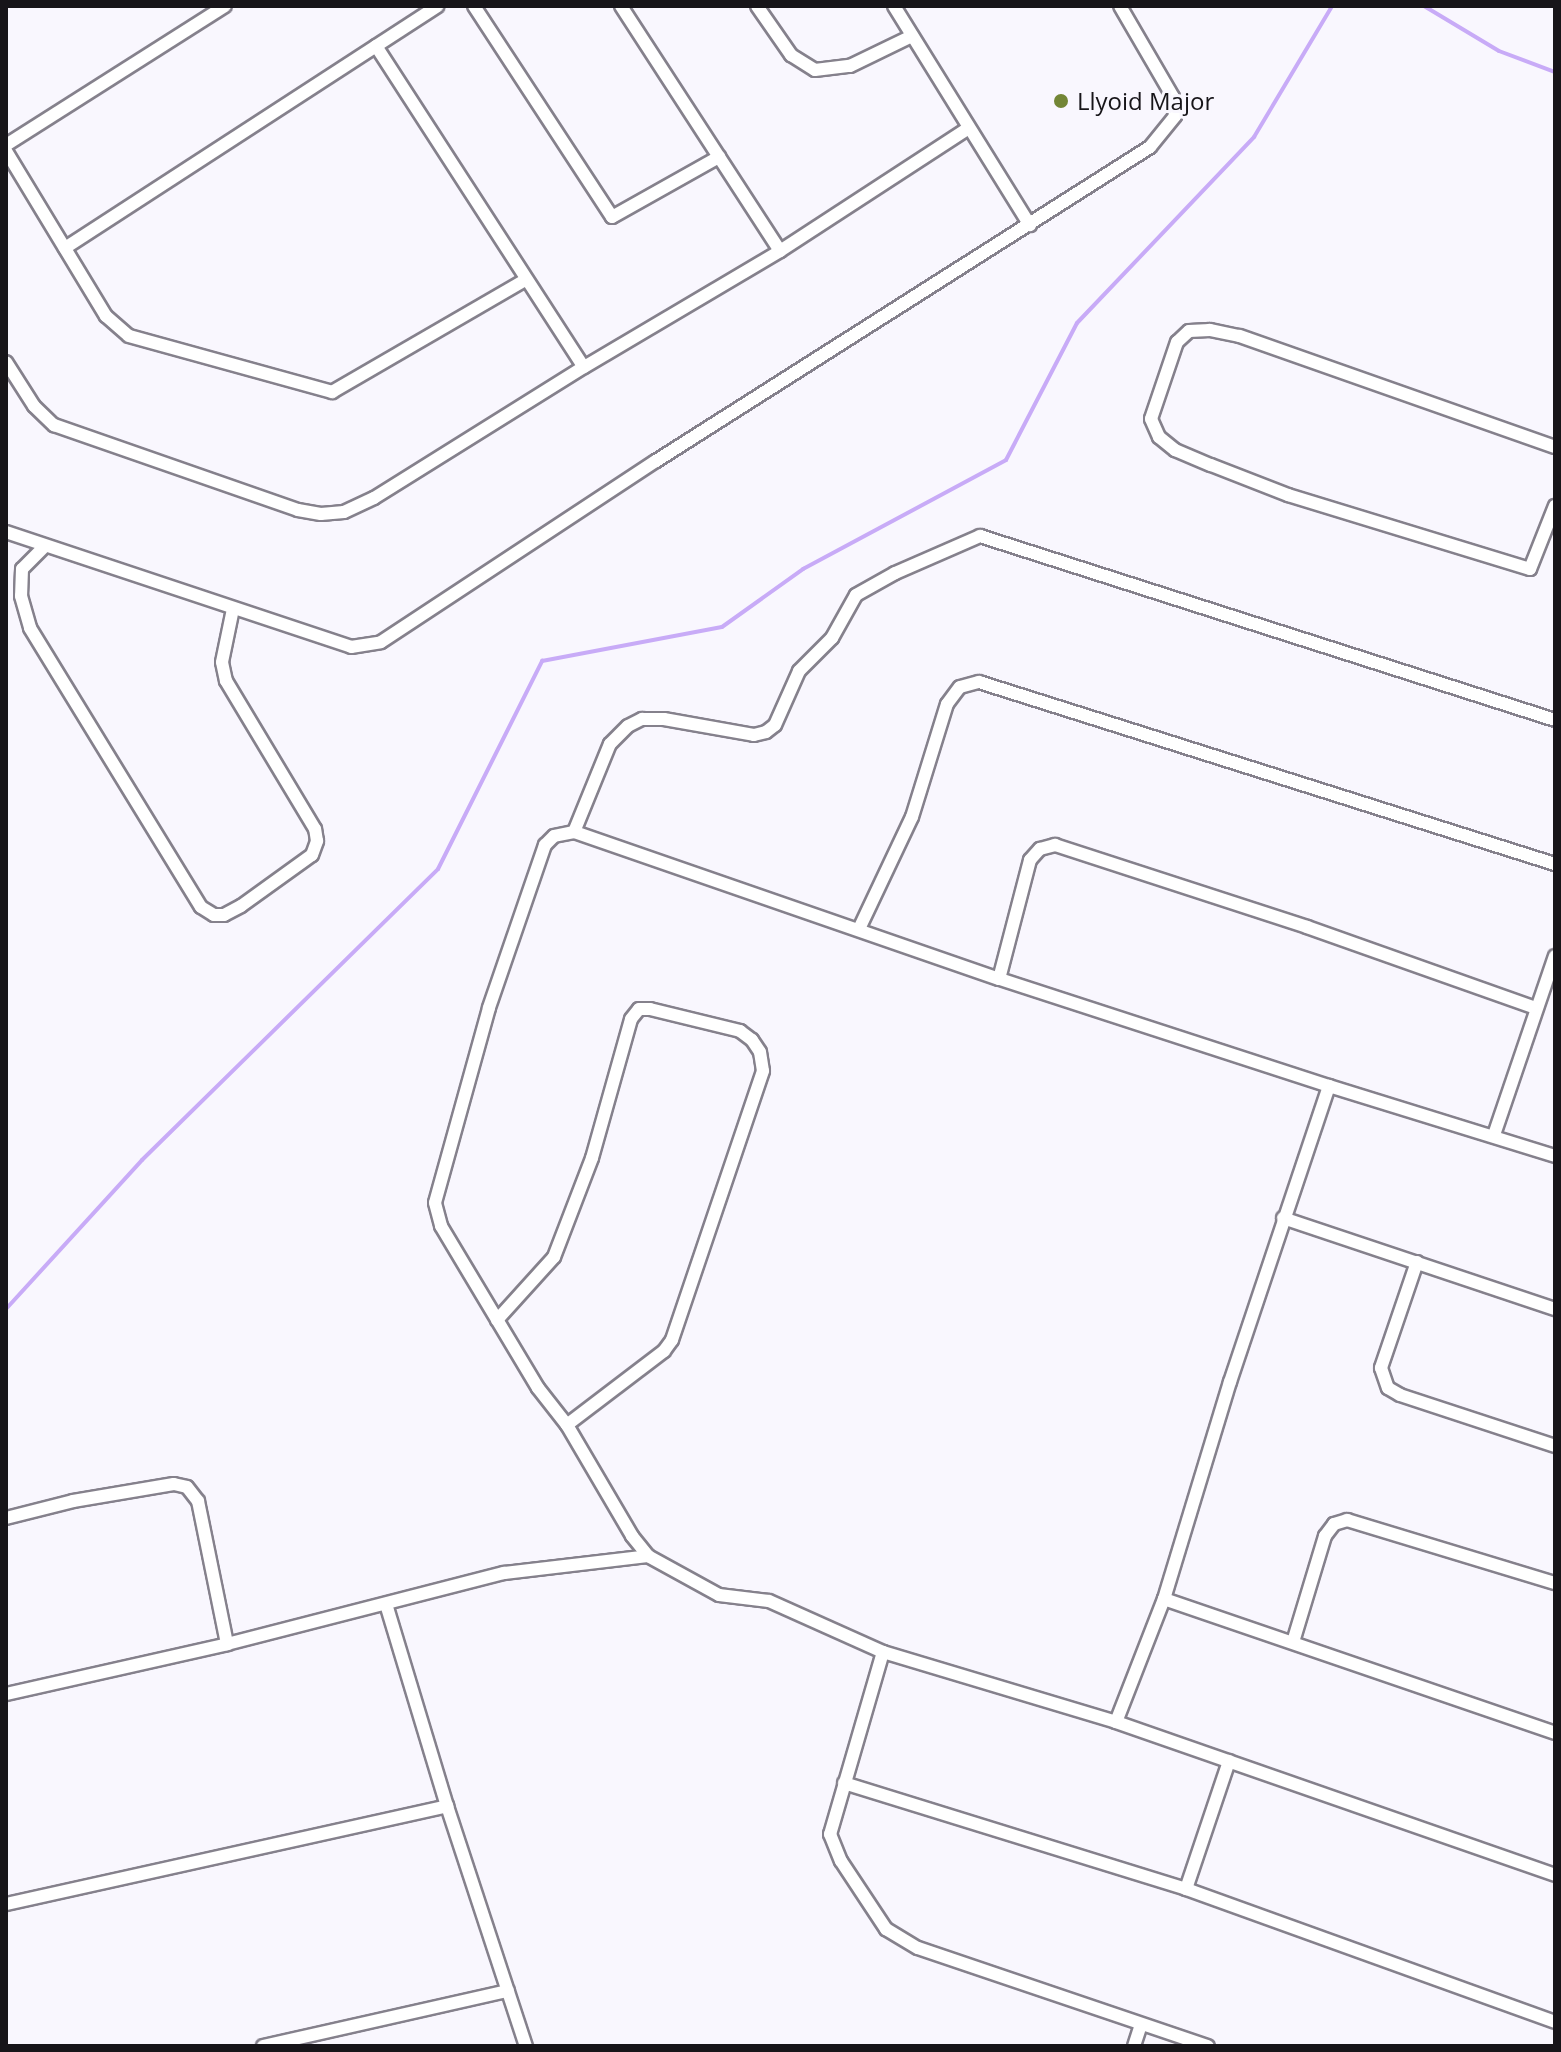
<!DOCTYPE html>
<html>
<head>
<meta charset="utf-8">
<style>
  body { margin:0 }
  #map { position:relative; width:1561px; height:2052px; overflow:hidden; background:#f9f7fe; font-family:"Open Sans",sans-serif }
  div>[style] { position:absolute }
  .stream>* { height:4px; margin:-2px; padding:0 2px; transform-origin:2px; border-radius:2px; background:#c8abf7 }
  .roads { filter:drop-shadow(2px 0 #85818c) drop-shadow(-2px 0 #85818c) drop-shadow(0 2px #85818c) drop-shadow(0 -2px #85818c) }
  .minor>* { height:12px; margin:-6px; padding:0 6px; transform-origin:6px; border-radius:6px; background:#fff }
  .dots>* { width:22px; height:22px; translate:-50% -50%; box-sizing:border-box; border:4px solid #f9f7fe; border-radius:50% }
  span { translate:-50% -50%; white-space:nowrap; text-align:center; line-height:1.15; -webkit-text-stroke:6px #f9f7fe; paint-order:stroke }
  .poi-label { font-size:24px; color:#171519 }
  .left { translate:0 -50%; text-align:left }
  .frame { position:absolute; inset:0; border:8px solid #171519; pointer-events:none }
</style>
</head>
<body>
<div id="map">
  <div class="stream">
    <div style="left:1424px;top:6px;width:87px;rotate:31deg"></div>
    <div style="left:1499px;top:51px;width:60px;rotate:20.6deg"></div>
    <div style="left:6px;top:1309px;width:202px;rotate:-47.6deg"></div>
    <div style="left:142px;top:1160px;width:415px;rotate:-44.5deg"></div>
    <div style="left:438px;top:869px;width:233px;rotate:-63.4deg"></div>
    <div style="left:542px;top:661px;width:183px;rotate:-10.7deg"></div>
    <div style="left:722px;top:627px;width:100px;rotate:-35.6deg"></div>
    <div style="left:803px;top:569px;width:230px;rotate:-28.2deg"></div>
    <div style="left:1006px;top:460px;width:154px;rotate:-62.6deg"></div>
    <div style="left:1077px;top:323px;width:257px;rotate:-46.4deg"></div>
    <div style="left:1254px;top:137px;width:152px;rotate:-59.2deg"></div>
  </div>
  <div class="roads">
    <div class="minor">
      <div style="left:474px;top:6px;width:252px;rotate:56.8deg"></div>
      <div style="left:612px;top:217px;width:123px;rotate:-29.3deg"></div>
      <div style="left:621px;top:6px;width:292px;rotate:57deg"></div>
      <div style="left:757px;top:6px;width:60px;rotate:55.2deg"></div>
      <div style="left:791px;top:55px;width:28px;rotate:32deg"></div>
      <div style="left:815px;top:70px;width:35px;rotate:-7deg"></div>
      <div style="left:850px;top:66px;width:69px;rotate:-25.8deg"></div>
      <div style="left:894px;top:6px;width:258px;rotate:58.2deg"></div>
      <div style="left:376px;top:46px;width:382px;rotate:57.1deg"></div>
      <div style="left:6px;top:145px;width:259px;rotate:-32.4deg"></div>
      <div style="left:6px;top:151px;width:193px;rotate:58.8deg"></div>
      <div style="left:106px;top:316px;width:30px;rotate:41deg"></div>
      <div style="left:129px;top:336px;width:211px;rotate:15.4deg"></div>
      <div style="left:332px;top:392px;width:223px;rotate:-30.1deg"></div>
      <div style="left:65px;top:248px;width:444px;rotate:-33deg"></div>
      <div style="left:6px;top:362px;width:52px;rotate:57.5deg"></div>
      <div style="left:34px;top:406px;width:28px;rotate:44deg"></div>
      <div style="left:54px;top:425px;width:258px;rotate:19.2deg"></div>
      <div style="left:298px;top:510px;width:23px;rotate:10deg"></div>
      <div style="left:321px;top:514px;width:23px;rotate:-5deg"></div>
      <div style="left:344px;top:512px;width:33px;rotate:-25deg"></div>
      <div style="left:374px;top:498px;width:248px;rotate:-32deg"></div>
      <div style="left:584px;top:367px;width:228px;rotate:-30.6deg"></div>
      <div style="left:780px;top:251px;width:225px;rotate:-33.1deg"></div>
      <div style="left:1555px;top:447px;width:335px;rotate:-160.6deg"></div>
      <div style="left:1239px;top:336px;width:30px;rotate:-168deg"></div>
      <div style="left:1210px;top:330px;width:21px;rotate:177deg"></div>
      <div style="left:1189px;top:331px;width:16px;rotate:137deg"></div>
      <div style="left:1177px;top:342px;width:81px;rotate:108.7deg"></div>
      <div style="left:1151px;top:419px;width:20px;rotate:66deg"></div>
      <div style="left:1159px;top:437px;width:21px;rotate:39deg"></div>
      <div style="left:1175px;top:450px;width:39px;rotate:23deg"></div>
      <div style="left:1211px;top:465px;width:83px;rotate:21.3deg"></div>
      <div style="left:1288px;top:495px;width:253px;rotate:17deg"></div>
      <div style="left:1530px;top:569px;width:68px;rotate:-68.4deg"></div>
      <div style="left:6px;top:532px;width:364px;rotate:18.4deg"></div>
      <div style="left:351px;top:647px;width:30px;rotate:-9deg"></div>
      <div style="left:381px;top:642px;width:329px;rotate:-33.4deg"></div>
      <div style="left:656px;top:461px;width:585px;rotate:-32.44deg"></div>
      <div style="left:1150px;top:147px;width:40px;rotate:-51deg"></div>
      <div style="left:1175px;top:116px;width:19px;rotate:-96deg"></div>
      <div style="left:1173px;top:97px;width:105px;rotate:-120.2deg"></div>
      <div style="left:44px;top:547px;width:31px;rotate:135deg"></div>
      <div style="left:22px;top:569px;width:27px;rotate:92deg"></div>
      <div style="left:21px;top:596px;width:33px;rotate:74deg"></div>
      <div style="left:30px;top:628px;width:327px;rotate:58.5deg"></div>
      <div style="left:201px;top:907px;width:15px;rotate:32deg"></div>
      <div style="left:214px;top:915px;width:10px"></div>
      <div style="left:224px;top:915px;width:19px;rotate:-28deg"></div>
      <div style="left:241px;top:906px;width:87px;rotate:-35.7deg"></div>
      <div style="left:312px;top:855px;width:15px;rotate:-70deg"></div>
      <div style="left:317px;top:841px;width:12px;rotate:-99deg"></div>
      <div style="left:315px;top:829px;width:173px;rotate:-121deg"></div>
      <div style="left:226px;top:681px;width:19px;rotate:-102deg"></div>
      <div style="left:222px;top:662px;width:54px;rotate:-78.3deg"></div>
      <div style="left:574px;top:832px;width:95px;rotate:-67.8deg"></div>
      <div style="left:610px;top:744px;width:25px;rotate:-45deg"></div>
      <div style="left:628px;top:726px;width:16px;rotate:-27deg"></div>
      <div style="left:642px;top:719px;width:22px"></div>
      <div style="left:664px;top:719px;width:91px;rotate:10.1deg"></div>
      <div style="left:754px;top:735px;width:12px;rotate:-14deg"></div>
      <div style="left:766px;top:732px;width:11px;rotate:-38deg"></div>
      <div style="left:775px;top:725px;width:59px;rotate:-66deg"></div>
      <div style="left:799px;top:671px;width:47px;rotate:-45deg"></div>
      <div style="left:832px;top:638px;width:49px;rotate:-60.8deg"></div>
      <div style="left:856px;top:595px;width:45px;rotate:-29.4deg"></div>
      <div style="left:895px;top:573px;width:93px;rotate:-23.5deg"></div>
      <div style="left:980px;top:536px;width:604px;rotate:17.74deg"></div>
      <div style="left:859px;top:929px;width:124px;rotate:-64.7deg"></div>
      <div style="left:912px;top:817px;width:118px;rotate:-72.8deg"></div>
      <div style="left:947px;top:704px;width:21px;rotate:-53deg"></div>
      <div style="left:960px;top:687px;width:20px;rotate:-15deg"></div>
      <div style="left:979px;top:682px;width:604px;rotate:17.54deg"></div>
      <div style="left:999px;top:979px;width:123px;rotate:-75.4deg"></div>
      <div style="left:1030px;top:860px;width:15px;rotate:-48deg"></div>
      <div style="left:1040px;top:849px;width:16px;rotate:-15deg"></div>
      <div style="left:1055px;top:845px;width:265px;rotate:18deg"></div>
      <div style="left:1307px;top:927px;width:243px;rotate:19.5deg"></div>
      <div style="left:1329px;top:1086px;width:237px;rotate:17.2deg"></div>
      <div style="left:1494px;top:1135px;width:189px;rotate:-71.2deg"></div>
      <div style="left:1283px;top:1218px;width:287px;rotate:18.5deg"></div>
      <div style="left:1417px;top:1262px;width:112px;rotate:108.8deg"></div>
      <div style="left:1381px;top:1368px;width:21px;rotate:71deg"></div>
      <div style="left:1388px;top:1388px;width:14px;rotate:30deg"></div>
      <div style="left:1400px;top:1395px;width:163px;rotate:18.2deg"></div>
      <div style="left:497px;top:1320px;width:85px;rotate:-47.9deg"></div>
      <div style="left:554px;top:1257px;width:106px;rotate:-69deg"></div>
      <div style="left:592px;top:1158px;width:144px;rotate:-74.3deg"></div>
      <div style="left:631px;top:1019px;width:13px;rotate:-51deg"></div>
      <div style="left:639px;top:1009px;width:11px"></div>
      <div style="left:650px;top:1009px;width:93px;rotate:13.7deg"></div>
      <div style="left:740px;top:1031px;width:15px;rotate:37deg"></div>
      <div style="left:752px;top:1040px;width:14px;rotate:56deg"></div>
      <div style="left:760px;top:1052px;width:19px;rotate:81deg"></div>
      <div style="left:763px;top:1071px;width:284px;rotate:108.7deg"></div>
      <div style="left:672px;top:1340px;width:14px;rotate:126deg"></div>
      <div style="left:664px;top:1351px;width:122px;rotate:142.7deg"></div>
      <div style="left:6px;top:1518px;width:69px;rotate:-14.2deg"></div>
      <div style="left:73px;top:1501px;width:102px;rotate:-9.6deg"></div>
      <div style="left:174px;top:1484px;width:13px;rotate:13deg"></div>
      <div style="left:187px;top:1487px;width:18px;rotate:52deg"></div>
      <div style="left:198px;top:1501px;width:146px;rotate:78.5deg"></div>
      <div style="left:1164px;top:1599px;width:413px;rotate:18.9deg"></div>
      <div style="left:386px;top:1604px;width:211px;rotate:73.2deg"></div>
      <div style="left:447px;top:1806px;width:253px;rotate:71.8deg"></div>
      <div style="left:1293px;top:1642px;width:111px;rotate:-73.2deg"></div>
      <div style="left:1325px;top:1536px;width:15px;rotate:-53deg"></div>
      <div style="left:1334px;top:1524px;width:14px;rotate:-17deg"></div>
      <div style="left:1347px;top:1520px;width:217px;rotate:16.9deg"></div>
      <div style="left:883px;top:1652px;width:190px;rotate:106.2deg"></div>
      <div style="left:830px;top:1834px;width:29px;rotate:68deg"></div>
      <div style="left:841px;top:1861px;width:82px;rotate:56.5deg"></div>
      <div style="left:886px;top:1929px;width:37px;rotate:31deg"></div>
      <div style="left:918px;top:1948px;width:306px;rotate:18.7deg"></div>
      <div style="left:6px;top:1694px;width:227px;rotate:-12.7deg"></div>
      <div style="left:227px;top:1644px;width:286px;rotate:-14.4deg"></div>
      <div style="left:504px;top:1573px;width:145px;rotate:-6.7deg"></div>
      <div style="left:1116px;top:1722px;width:132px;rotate:-68.7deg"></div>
      <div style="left:1164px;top:1599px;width:227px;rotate:-73.1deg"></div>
      <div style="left:1230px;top:1382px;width:312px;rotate:-71.5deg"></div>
      <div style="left:1329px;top:1086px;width:347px;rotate:-162deg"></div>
      <div style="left:999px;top:979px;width:450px;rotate:-160.9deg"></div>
      <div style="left:574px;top:832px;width:20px;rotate:169deg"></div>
      <div style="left:554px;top:836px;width:13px;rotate:135deg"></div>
      <div style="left:545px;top:845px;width:172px;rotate:109deg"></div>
      <div style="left:489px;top:1008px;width:202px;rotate:105.5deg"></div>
      <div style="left:435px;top:1203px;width:24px;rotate:75deg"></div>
      <div style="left:441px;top:1226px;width:189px;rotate:59.1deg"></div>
      <div style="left:538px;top:1388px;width:47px;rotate:51.9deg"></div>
      <div style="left:567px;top:1425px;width:129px;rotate:59.6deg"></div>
      <div style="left:632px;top:1536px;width:26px;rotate:51deg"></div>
      <div style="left:648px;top:1556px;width:81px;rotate:28.8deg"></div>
      <div style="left:719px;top:1595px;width:50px;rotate:6.8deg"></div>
      <div style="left:769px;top:1601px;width:125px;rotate:24.1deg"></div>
      <div style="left:883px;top:1652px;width:243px;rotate:16.7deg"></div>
      <div style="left:1116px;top:1722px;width:465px;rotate:19.2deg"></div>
      <div style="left:844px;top:1783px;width:358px;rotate:17.2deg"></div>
      <div style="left:1186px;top:1889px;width:392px;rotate:19.8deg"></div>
      <div style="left:1186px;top:1889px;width:135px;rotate:-71.4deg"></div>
      <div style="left:6px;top:1904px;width:452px;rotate:-12.5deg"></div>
      <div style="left:263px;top:2046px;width:251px;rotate:-12.7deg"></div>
      <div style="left:1134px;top:2046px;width:22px;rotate:-72deg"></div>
    </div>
  </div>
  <div class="dots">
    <div style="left:1061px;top:101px;background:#738636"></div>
  </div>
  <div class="poi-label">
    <span class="left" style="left:1077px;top:101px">Llyoid Major</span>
  </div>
  <div class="frame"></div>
</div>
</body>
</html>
